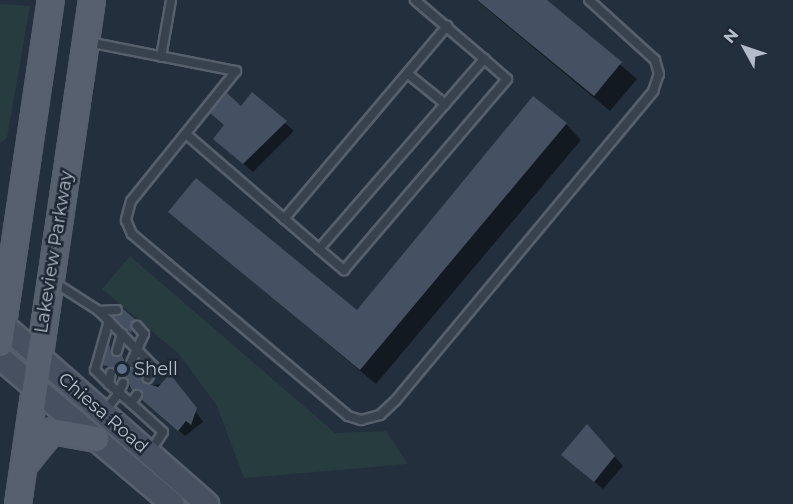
<!DOCTYPE html>
<html>
<head>
<meta charset="utf-8">
<style>
  body { margin:0 }
  #map { position:relative; width:793px; height:504px; overflow:hidden; background:#242f3e; font-family:Montserrat,sans-serif }
  div>[style] { position:absolute }
  .green>* { inset:0; background:#263c3f }
  .shadow>* { inset:0; background:#0007 }
  .building>* { inset:0; background:#455162 }
  .roads { filter:drop-shadow(2px 0 #565f6c) drop-shadow(-2px 0 #565f6c) drop-shadow(0 2px #565f6c) drop-shadow(0 -2px #565f6c) }
  .service>* { height:8px; margin:-4px; padding:0 4px; transform-origin:4px; border-radius:4px; background:#38414e }
  .secondary>* { height:22px; margin:-11px; padding:0 11px; transform-origin:11px; border-radius:11px; background:#465061 }
  .primary>* { height:24px; margin:-12px; padding:0 12px; transform-origin:12px; border-radius:12px; background:#56606e }
  .dots>* { width:16px; height:16px; translate:-50% -50%; box-sizing:border-box; border:3px solid #1d2633; border-radius:50% }
  span { translate:-50% -50%; white-space:nowrap; text-align:center; line-height:1.15; -webkit-text-stroke:5px #1d2633; paint-order:stroke }
  .street-label { font-size:18px; color:#b4bcc9 }
  .poi-label { font-size:18px; color:#b4bcc9 }
  .left { translate:0 -50%; text-align:left }
  .north { position:absolute; left:715px; top:18px; width:60px; height:60px; -webkit-text-stroke:4px #1d2633; paint-order:stroke; rotate:310deg; font-size:16px; font-weight:700; line-height:24px; text-align:center; color:#b4bcc9 }
  .north::after { content:''; display:block; margin:auto; width:21px; height:27px; background:#b4bcc9; clip-path:polygon(50% 0,100% 100%,50% 72%,0 100%) }
</style>
</head>
<body>
<div id="map">
  <div class="green">
    <div style="clip-path:polygon(0 4px,30px 6px,7px 138px,0 143px)"></div>
    <div style="clip-path:polygon(130px 256px,335px 433px,386px 431px,408px 464px,244px 478px,217px 406px,179px 354px,102px 289px)"></div>
  </div>
  <div class="shadow">
    <div style="clip-path:polygon(476px 0,544px 0,637px 79px,610px 111px)"></div>
    <div style="clip-path:polygon(252px 94px,294px 131px,253px 172px,223px 147px)"></div>
    <div style="clip-path:polygon(566px 124px,581px 140px,376px 384px,170px 212px,357px 312px)"></div>
    <div style="clip-path:polygon(109px 347px,150px 386px,175px 381px,203px 422px,185px 436px,104px 365px)"></div>
    <div style="clip-path:polygon(595px 434px,623px 466px,603px 489px,572px 463px)"></div>
  </div>
  <div class="building">
    <div style="clip-path:polygon(477px 0,547px 0,622px 62px,594px 96px)"></div>
    <div style="clip-path:polygon(252px 92px,287px 121px,243px 164px,213px 139px,224px 125px,210px 113px,227px 93px,241px 106px)"></div>
    <div style="clip-path:polygon(533px 96px,567px 123px,360px 370px,168px 212px,196px 178px,357px 310px)"></div>
    <div style="clip-path:polygon(123px 309px,136px 320px,131px 333px,113px 316px)"></div>
    <div style="clip-path:polygon(109px 344px,113px 356px,122px 355px,127px 367px,143px 374px,146px 383px,158px 387px,170px 374px,197px 408px,191px 425px,186px 421px,178px 431px,141px 399px,141px 391px,132px 391px,127px 379px,119px 379px,115px 369px,103px 365px)"></div>
    <div style="clip-path:polygon(587px 424px,615px 456px,594px 482px,561px 455px)"></div>
  </div>
  <div class="roads">
    <div class="service">
      <div style="left:88px;top:42px;width:151px;rotate:11.1deg"></div>
      <div style="left:236px;top:71px;width:167px;rotate:128.9deg"></div>
      <div style="left:131px;top:201px;width:20px;rotate:105deg"></div>
      <div style="left:126px;top:220px;width:15px;rotate:67deg"></div>
      <div style="left:132px;top:234px;width:282px;rotate:40.1deg"></div>
      <div style="left:348px;top:416px;width:14px;rotate:17deg"></div>
      <div style="left:361px;top:420px;width:20px;rotate:-15deg"></div>
      <div style="left:380px;top:415px;width:22px;rotate:-43deg"></div>
      <div style="left:396px;top:400px;width:402px;rotate:-50.2deg"></div>
      <div style="left:653px;top:91px;width:18px;rotate:-71deg"></div>
      <div style="left:659px;top:74px;width:15px;rotate:-106deg"></div>
      <div style="left:655px;top:60px;width:89px;rotate:-137.7deg"></div>
      <div style="left:161px;top:57px;width:58px;rotate:-80deg"></div>
      <div style="left:408px;top:74px;width:48px;rotate:39deg"></div>
      <div style="left:186px;top:134px;width:176px;rotate:40.8deg"></div>
      <div style="left:319px;top:249px;width:252px;rotate:-49deg"></div>
      <div style="left:484px;top:59px;width:91px;rotate:-139.5deg"></div>
      <div style="left:284px;top:219px;width:253px;rotate:-49.8deg"></div>
      <div style="left:319px;top:249px;width:33px;rotate:40deg"></div>
      <div style="left:344px;top:270px;width:251px;rotate:-49.5deg"></div>
      <div style="left:507px;top:79px;width:30px;rotate:-139deg"></div>
      <div style="left:54px;top:282px;width:54px;rotate:32.8deg"></div>
      <div style="left:99px;top:311px;width:78px;rotate:45.5deg"></div>
      <div style="left:154px;top:367px;width:13px;rotate:119deg"></div>
      <div style="left:99px;top:311px;width:18px;rotate:-3deg"></div>
      <div style="left:117px;top:351px;width:18px;rotate:-74deg"></div>
      <div style="left:131px;top:363px;width:32px;rotate:-66deg"></div>
      <div style="left:144px;top:334px;width:11px;rotate:-131deg"></div>
      <div style="left:123px;top:383px;width:11px;rotate:112deg"></div>
      <div style="left:119px;top:393px;width:16px;rotate:40deg"></div>
      <div style="left:131px;top:403px;width:10px;rotate:-53deg"></div>
      <div style="left:109px;top:384px;width:20px;rotate:-135deg"></div>
      <div style="left:95px;top:370px;width:51px;rotate:-74.1deg"></div>
      <div style="left:131px;top:403px;width:43px;rotate:42.2deg"></div>
      <div style="left:163px;top:432px;width:24px;rotate:123deg"></div>
      <div style="left:104px;top:412px;width:24px;rotate:-52deg"></div>
      <div style="left:119px;top:393px;width:13px;rotate:-138deg"></div>
      <div style="left:109px;top:384px;width:11px;rotate:-80deg"></div>
    </div>
    <div class="secondary">
      <div style="left:0;top:322px;width:276px;rotate:41.3deg"></div>
      <div style="left:0;top:358px;width:226px;rotate:40.2deg"></div>
    </div>
    <div class="primary">
      <div style="left:0;top:344px;width:348px;rotate:-81.6deg"></div>
      <div style="left:26px;top:463px;width:41px;rotate:-50.9deg"></div>
      <div style="left:52px;top:431px;width:45px;rotate:10.3deg"></div>
      <div style="left:18px;top:504px;width:509px;rotate:-81.65deg"></div>
    </div>
  </div>
  <div class="dots">
    <div style="left:122px;top:369px;background:#5c6f8a"></div>
  </div>
  <div class="street-label">
    <span style="left:54px;top:252px;rotate:-81deg">Lakeview Parkway</span>
    <span style="left:103px;top:413px;rotate:41deg">Chiesa Road</span>
  </div>
  <div class="poi-label">
    <span class="left" style="left:134px;top:369px">Shell</span>
  </div>
  <div class="north">N</div>
</div>
</body>
</html>
